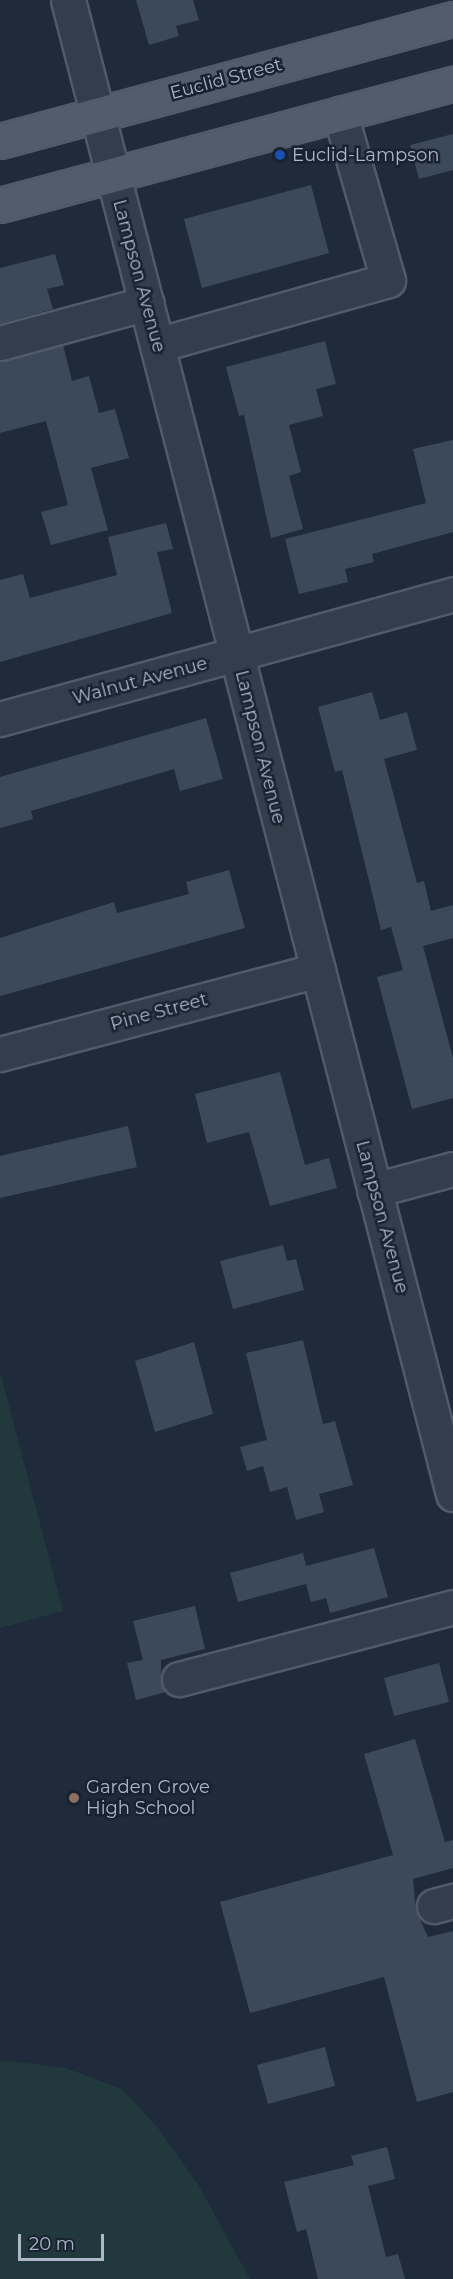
<!DOCTYPE html>
<html>
<head>
<meta charset="utf-8">
<style>
  body { margin:0 }
  #map { position:relative; width:453px; height:2279px; overflow:hidden; background:#1f2b3b; font-family:Montserrat,sans-serif }
  div>[style] { position:absolute }
  .green>* { inset:0; background:#21383c }
  .building>* { inset:0; background:#3b495b }
  .roads { filter:drop-shadow(2px 0 #515a69) drop-shadow(-2px 0 #515a69) drop-shadow(0 2px #515a69) drop-shadow(0 -2px #515a69) }
  .minor>* { height:33px; margin:-16.5px; padding:0 16.5px; transform-origin:16.5px; border-radius:16.5px; background:#333d4b }
  .major>* { height:33px; margin:-16.5px; padding:0 16.5px; transform-origin:16.5px; border-radius:16.5px; background:#515c6c }
  .dots>* { width:16px; height:16px; translate:-50% -50%; box-sizing:border-box; border:3px solid #192230; border-radius:50% }
  span { translate:-50% -50%; white-space:nowrap; text-align:center; line-height:1.15; -webkit-text-stroke:5px #192230; paint-order:stroke }
  .street-label { font-size:18px; color:#aeb7c8 }
  .poi-label { font-size:18px; color:#aeb7c8 }
  .left { translate:0 -50%; text-align:left }
  .scale { position:absolute; left:18px; top:2234px; width:86px; height:27px; box-sizing:border-box; border:3px solid #aeb7c8; border-top:0; padding-left:8px; font-size:18px; line-height:21px; white-space:nowrap; color:#aeb7c8; -webkit-text-stroke:4px #192230; paint-order:stroke }
</style>
</head>
<body>
<div id="map">
  <div class="green">
    <div style="clip-path:polygon(0 1371px,63px 1611px,0 1628px)"></div>
    <div style="clip-path:polygon(12px 2061px,66px 2068px,122px 2089px,158px 2128px,199px 2186px,250px 2279px,0 2279px,0 2062px)"></div>
  </div>
  <div class="building">
    <div style="clip-path:polygon(136px 0,193px 0,199px 20px,176px 26px,179px 36px,149px 45px)"></div>
    <div style="clip-path:polygon(453px 134px,453px 170px,419px 179px,410px 145px)"></div>
    <div style="clip-path:polygon(311px 185px,329px 253px,202px 288px,184px 219px)"></div>
    <div style="clip-path:polygon(55px 254px,64px 285px,47px 289px,53px 309px,0 324px,0 268px)"></div>
    <div style="clip-path:polygon(325px 341px,336px 384px,316px 389px,323px 416px,289px 425px,301px 472px,289px 476px,303px 529px,271px 538px,244px 415px,239px 416px,226px 367px)"></div>
    <div style="clip-path:polygon(63px 345px,72px 381px,89px 376px,99px 413px,115px 409px,129px 458px,91px 468px,108px 530px,51px 545px,41px 512px,68px 505px,46px 421px,0 433px,0 361px)"></div>
    <div style="clip-path:polygon(453px 440px,453px 532px,372px 554px,374px 562px,345px 569px,348px 582px,299px 594px,285px 539px,426px 503px,413px 449px)"></div>
    <div style="clip-path:polygon(166px 523px,173px 549px,157px 552px,172px 613px,0 662px,0 580px,23px 574px,30px 598px,117px 575px,108px 537px)"></div>
    <div style="clip-path:polygon(372px 692px,380px 720px,407px 712px,417px 750px,384px 759px,417px 883px,424px 881px,431px 911px,453px 905px,453px 938px,423px 946px,453px 1058px,453px 1098px,412px 1109px,377px 977px,403px 970px,391px 927px,381px 930px,342px 770px,335px 772px,318px 707px)"></div>
    <div style="clip-path:polygon(206px 718px,223px 779px,180px 791px,174px 769px,31px 811px,33px 819px,0 828px,0 777px)"></div>
    <div style="clip-path:polygon(229px 870px,245px 928px,0 996px,0 938px,114px 902px,117px 913px,189px 894px,186px 882px)"></div>
    <div style="clip-path:polygon(280px 1072px,305px 1165px,329px 1158px,337px 1188px,270px 1206px,249px 1132px,207px 1143px,195px 1094px)"></div>
    <div style="clip-path:polygon(128px 1126px,137px 1167px,0 1198px,0 1156px)"></div>
    <div style="clip-path:polygon(283px 1245px,287px 1261px,296px 1259px,304px 1290px,233px 1309px,220px 1261px)"></div>
    <div style="clip-path:polygon(303px 1340px,323px 1424px,335px 1421px,353px 1485px,319px 1494px,324px 1512px,296px 1520px,287px 1487px,270px 1492px,263px 1466px,247px 1471px,240px 1447px,267px 1440px,246px 1353px)"></div>
    <div style="clip-path:polygon(194px 1342px,213px 1414px,155px 1432px,135px 1361px)"></div>
    <div style="clip-path:polygon(374px 1548px,388px 1597px,330px 1613px,326px 1598px,311px 1602px,306px 1584px,238px 1602px,230px 1573px,303px 1553px,306px 1566px)"></div>
    <div style="clip-path:polygon(195px 1606px,205px 1649px,161px 1660px,161px 1683px,166px 1692px,136px 1700px,127px 1663px,143px 1660px,133px 1621px)"></div>
    <div style="clip-path:polygon(439px 1663px,449px 1702px,394px 1716px,384px 1678px)"></div>
    <div style="clip-path:polygon(415px 1739px,445px 1842px,453px 1840px,453px 1868px,413px 1879px,416px 1911px,428px 1937px,453px 1931px,453px 2092px,417px 2102px,384px 1977px,250px 2013px,220px 1902px,393px 1855px,364px 1754px)"></div>
    <div style="clip-path:polygon(325px 2047px,335px 2086px,268px 2104px,257px 2065px)"></div>
    <div style="clip-path:polygon(387px 2147px,395px 2179px,368px 2186px,386px 2257px,398px 2254px,405px 2279px,318px 2279px,306px 2229px,297px 2232px,284px 2182px,354px 2165px,351px 2156px)"></div>
  </div>
  <div class="roads">
    <div class="minor">
      <div style="left:68px;top:0;width:1543px;rotate:75.55deg"></div>
      <div style="left:0;top:343px;width:152px;rotate:-15.2deg"></div>
      <div style="left:157px;top:345px;width:240px;rotate:-15.7deg"></div>
      <div style="left:388px;top:280px;width:173px;rotate:-106.1deg"></div>
      <div style="left:0;top:719px;width:470px;rotate:-15.4deg"></div>
      <div style="left:0;top:1054px;width:329px;rotate:-14.8deg"></div>
      <div style="left:374px;top:1190px;width:82px;rotate:-14.9deg"></div>
      <div style="left:179px;top:1679px;width:283px;rotate:-14.7deg"></div>
      <div style="left:434px;top:1906px;width:20px;rotate:-15deg"></div>
    </div>
    <div class="major">
      <div style="left:0;top:141px;width:469px;rotate:-15.1deg"></div>
      <div style="left:0;top:205px;width:469px;rotate:-15deg"></div>
    </div>
  </div>
  <div class="dots">
    <div style="left:280px;top:155px;background:#1a4fb4"></div>
    <div style="left:74px;top:1798px;background:#8d6e63"></div>
  </div>
  <div class="street-label">
    <span style="left:226px;top:79px;rotate:-15deg">Euclid Street</span>
    <span style="left:139px;top:276px;rotate:75deg">Lampson Avenue</span>
    <span style="left:140px;top:681px;rotate:-15deg">Walnut Avenue</span>
    <span style="left:260px;top:747px;rotate:76deg">Lampson Avenue</span>
    <span style="left:159px;top:1012px;rotate:-15deg">Pine Street</span>
    <span style="left:382px;top:1217px;rotate:75deg">Lampson Avenue</span>
  </div>
  <div class="poi-label">
    <span class="left" style="left:292px;top:155px">Euclid-Lampson</span>
    <span class="left" style="left:86px;top:1798px">Garden Grove<br>High School</span>
  </div>
  <div class="scale">20 m</div>
</div>
</body>
</html>
